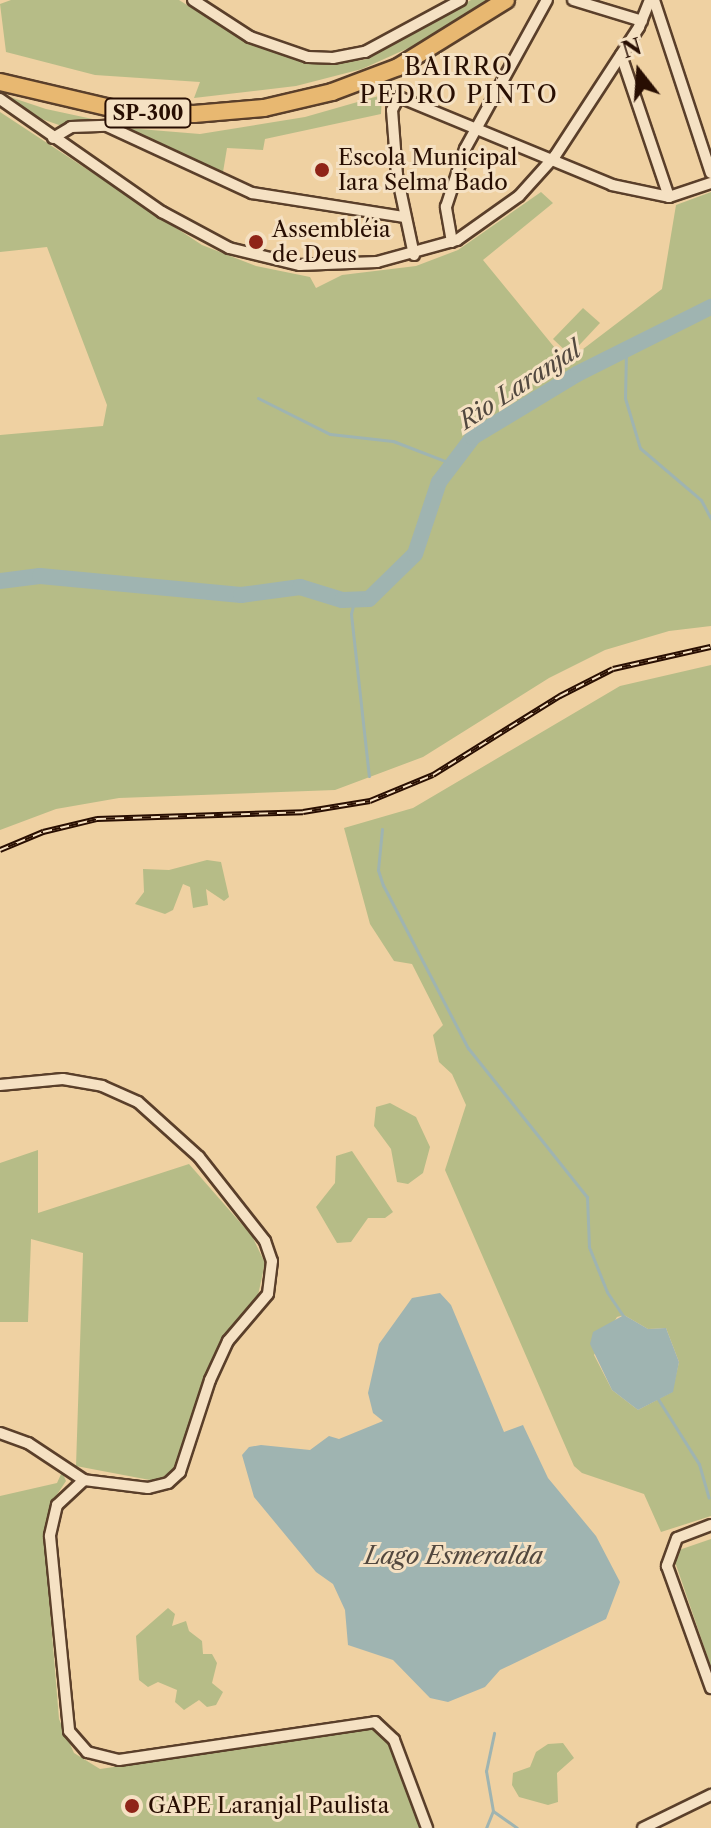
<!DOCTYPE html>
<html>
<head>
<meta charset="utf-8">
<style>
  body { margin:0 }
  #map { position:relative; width:711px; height:1828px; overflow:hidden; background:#efd1a2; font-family:"Libre Caslon Text",serif }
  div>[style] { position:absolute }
  .green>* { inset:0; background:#b6bc87 }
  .water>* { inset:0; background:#9fb4b1 }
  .stream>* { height:3px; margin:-1.5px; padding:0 1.5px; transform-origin:1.5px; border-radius:1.5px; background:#9fb4b1 }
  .river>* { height:16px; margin:-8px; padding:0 8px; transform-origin:8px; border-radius:8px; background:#9fb4b1 }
  .roads { filter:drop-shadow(2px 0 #5a3f2a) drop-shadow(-2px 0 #5a3f2a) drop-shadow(0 2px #5a3f2a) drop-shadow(0 -2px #5a3f2a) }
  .street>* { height:10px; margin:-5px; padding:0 5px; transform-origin:5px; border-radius:5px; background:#f5e1c3 }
  .primary>* { height:16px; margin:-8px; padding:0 8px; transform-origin:8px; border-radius:8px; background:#e8b871 }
  .rail>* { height:6px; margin-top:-3px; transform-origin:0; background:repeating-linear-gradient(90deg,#f5e1c3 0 9px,#280e02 0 18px); box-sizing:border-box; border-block:2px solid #280e02 }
  .dots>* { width:22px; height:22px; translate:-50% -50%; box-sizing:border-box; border:4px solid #f5e1c3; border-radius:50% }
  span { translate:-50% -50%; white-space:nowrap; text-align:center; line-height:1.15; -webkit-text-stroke:6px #f5e1c3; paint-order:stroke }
  .shield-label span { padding:2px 6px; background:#f5e1c3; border:2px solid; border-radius:6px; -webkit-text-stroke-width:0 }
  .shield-label { font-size:20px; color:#280e02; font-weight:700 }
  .poi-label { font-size:22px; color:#280e02 }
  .left { translate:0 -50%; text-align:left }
  .neighbourhood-label { font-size:24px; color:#280e02; letter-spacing:2px }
  .water-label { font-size:24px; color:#52483f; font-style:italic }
  .north { position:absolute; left:599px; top:32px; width:80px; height:80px; -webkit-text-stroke:6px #f5e1c3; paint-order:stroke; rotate:343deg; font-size:22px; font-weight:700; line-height:32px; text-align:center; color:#280e02 }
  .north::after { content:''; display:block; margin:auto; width:28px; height:36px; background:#280e02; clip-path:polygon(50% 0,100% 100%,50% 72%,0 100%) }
</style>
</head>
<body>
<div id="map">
  <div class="green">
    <div style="clip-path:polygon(11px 0,179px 0,241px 39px,314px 64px,364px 60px,471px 0,488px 0,424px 41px,362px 69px,296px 86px,194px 98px,200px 82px,95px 75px,6px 52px,0 4px)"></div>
    <div style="clip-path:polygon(4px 95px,46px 109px,111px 123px,59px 125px,30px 115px)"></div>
    <div style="clip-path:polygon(382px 95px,381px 114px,265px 139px,263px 150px,227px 148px,222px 178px,127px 128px,200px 134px,305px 117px)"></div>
    <div style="clip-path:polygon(0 112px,202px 245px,256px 266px,310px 277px,316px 288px,342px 275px,416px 266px,458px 250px,541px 192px,553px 203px,483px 260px,559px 353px,570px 359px,662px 289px,676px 205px,711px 192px,711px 626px,669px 631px,605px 650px,549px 678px,423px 757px,335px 790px,119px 798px,56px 809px,0 830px,0 435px,103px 426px,107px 405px,47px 247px,0 252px)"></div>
    <div style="clip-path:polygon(583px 308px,600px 323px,570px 355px,553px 339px)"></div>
    <div style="clip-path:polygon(evenodd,711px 665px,711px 1516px,661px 1532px,644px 1494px,582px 1473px,574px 1466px,445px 1170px,466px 1105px,452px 1074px,439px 1062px,433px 1035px,443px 1025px,412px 964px,394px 961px,370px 924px,344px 828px,413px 808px,620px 686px,711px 665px,624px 1315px,648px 1329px,666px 1328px,679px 1362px,672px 1392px,638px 1410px,612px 1390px,594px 1355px,617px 1317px,624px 1315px)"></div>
    <div style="clip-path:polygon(207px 860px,221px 862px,229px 897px,224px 901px,206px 889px,208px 905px,193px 908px,190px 887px,183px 884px,173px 910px,165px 914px,135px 904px,144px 892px,143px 869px,169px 870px)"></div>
    <div style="clip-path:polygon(390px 1103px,416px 1117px,430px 1147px,423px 1173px,408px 1184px,397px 1182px,391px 1149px,374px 1126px,376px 1107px)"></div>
    <div style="clip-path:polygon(38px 1150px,38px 1213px,189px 1164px,252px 1236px,265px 1263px,257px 1300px,223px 1338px,204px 1378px,179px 1460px,170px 1473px,155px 1481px,76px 1466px,83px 1253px,31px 1239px,28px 1322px,0 1322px,0 1163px)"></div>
    <div style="clip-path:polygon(352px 1151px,393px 1212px,385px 1218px,368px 1218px,351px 1242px,337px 1243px,316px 1207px,335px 1183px,336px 1156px)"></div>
    <div style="clip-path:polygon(62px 1472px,66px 1481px,52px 1502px,44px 1536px,59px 1719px,74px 1753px,100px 1769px,373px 1729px,388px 1743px,420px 1828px,0 1828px,0 1496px,57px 1483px)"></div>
    <div style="clip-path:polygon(711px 1539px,711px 1667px,674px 1559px,679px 1550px)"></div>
    <div style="clip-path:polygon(168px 1608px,175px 1614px,172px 1626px,186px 1621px,189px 1631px,202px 1641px,203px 1654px,212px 1654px,217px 1663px,212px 1683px,223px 1692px,216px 1705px,207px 1707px,199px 1700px,184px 1710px,175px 1702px,177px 1690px,158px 1682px,148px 1687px,139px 1680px,136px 1636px)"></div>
    <div style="clip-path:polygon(563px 1743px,574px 1758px,557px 1773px,558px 1802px,548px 1805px,519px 1797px,512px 1785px,513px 1773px,530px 1767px,536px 1752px,548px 1744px)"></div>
  </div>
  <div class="water">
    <div style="clip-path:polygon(440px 1293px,451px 1305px,504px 1432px,523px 1425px,548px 1478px,596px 1536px,620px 1582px,606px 1619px,500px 1670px,485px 1687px,448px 1702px,430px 1698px,393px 1660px,348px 1645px,345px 1610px,333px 1584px,316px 1572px,254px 1497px,242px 1455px,249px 1447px,261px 1445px,310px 1450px,329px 1436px,339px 1439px,383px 1421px,373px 1413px,368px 1393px,379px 1344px,412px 1298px)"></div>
    <div style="clip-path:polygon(624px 1315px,648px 1329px,666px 1328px,679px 1362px,673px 1392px,638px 1410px,612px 1390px,590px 1344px,593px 1332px)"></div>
  </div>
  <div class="stream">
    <div style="left:626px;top:351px;width:47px;rotate:91.2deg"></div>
    <div style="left:625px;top:398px;width:52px;rotate:73.3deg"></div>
    <div style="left:640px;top:448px;width:80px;rotate:40.4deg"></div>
    <div style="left:701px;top:500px;width:21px;rotate:62deg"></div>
    <div style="left:258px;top:398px;width:80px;rotate:26.6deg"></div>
    <div style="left:330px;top:434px;width:63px;rotate:6.3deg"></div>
    <div style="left:393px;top:441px;width:61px;rotate:21.1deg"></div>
    <div style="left:354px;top:601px;width:13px;rotate:103deg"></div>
    <div style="left:351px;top:614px;width:163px;rotate:83.7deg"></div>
    <div style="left:382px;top:829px;width:41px;rotate:95.6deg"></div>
    <div style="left:378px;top:870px;width:16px;rotate:72deg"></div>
    <div style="left:383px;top:885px;width:184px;rotate:62.5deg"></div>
    <div style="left:468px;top:1048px;width:191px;rotate:51.4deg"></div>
    <div style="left:587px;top:1197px;width:50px;rotate:87.7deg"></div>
    <div style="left:589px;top:1247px;width:48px;rotate:68.2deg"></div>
    <div style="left:607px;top:1292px;width:32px;rotate:56deg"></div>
    <div style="left:658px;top:1399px;width:77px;rotate:57.8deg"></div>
    <div style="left:699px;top:1464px;width:35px;rotate:74deg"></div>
    <div style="left:493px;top:1811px;width:29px;rotate:35deg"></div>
    <div style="left:486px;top:1828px;width:18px;rotate:-68deg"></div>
    <div style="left:493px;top:1811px;width:41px;rotate:-99.9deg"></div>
    <div style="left:486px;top:1771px;width:39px;rotate:-78deg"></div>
  </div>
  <div class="river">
    <div style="left:0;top:581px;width:40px;rotate:-7.1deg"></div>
    <div style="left:40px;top:576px;width:202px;rotate:5.4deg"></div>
    <div style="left:241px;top:595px;width:60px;rotate:-7.7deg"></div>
    <div style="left:300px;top:587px;width:44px;rotate:17.2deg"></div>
    <div style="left:342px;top:600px;width:27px;rotate:-2deg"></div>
    <div style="left:369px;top:599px;width:64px;rotate:-44.4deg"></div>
    <div style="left:415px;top:554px;width:76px;rotate:-71.6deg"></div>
    <div style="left:439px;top:482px;width:56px;rotate:-52.9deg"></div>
    <div style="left:473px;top:437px;width:122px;rotate:-31.2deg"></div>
    <div style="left:577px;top:374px;width:150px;rotate:-26.6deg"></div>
  </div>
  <div class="roads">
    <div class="street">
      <div style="left:193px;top:0;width:68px;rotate:33deg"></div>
      <div style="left:250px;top:37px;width:61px;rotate:19deg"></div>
      <div style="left:308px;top:57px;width:25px;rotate:2deg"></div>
      <div style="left:333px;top:58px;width:33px;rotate:-11deg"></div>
      <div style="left:365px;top:52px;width:109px;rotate:-28.4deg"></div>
      <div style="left:573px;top:0;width:72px;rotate:16.9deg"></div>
      <div style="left:654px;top:0;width:182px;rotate:71.8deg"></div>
      <div style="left:621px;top:55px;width:150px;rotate:71.3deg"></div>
      <div style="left:0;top:99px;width:198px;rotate:34.9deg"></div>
      <div style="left:162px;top:212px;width:76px;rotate:28.2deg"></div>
      <div style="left:229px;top:248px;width:73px;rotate:13.5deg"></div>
      <div style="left:300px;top:265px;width:77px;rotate:-2.2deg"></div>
      <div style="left:377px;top:262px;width:83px;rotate:-15.4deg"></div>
      <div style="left:457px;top:240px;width:76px;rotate:-35.4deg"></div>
      <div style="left:519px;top:196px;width:54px;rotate:-48deg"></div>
      <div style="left:555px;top:156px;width:154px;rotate:-56.9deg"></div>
      <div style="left:639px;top:27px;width:29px;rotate:-68deg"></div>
      <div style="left:53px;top:138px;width:21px;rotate:-31deg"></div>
      <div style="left:71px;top:127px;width:36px;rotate:-2deg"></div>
      <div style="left:107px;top:126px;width:160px;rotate:24.8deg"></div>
      <div style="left:252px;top:193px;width:153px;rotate:9deg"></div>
      <div style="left:452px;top:242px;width:36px;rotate:-100deg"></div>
      <div style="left:446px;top:207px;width:61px;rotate:-71.9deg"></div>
      <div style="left:465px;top:149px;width:170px;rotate:-61.2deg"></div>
      <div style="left:414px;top:255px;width:82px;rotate:-102deg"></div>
      <div style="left:397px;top:175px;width:65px;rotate:-94.4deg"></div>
      <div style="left:392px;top:110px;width:15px;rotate:-62deg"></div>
      <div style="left:399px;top:97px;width:230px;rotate:22.4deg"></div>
      <div style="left:612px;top:185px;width:58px;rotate:11.9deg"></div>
      <div style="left:669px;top:197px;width:44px;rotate:-18.4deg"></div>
      <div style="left:0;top:1085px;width:63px;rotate:-5.4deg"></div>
      <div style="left:63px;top:1079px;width:40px;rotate:10deg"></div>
      <div style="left:102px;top:1086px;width:39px;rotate:24deg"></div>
      <div style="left:138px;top:1102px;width:82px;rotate:42deg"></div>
      <div style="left:199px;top:1157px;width:107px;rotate:51.8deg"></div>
      <div style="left:265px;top:1241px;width:21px;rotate:71deg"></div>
      <div style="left:272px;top:1261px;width:33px;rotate:97deg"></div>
      <div style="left:268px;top:1294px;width:62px;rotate:130.4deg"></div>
      <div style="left:228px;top:1341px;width:43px;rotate:114.8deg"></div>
      <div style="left:210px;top:1380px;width:97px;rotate:108.1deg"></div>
      <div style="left:180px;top:1472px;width:16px;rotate:137deg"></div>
      <div style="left:168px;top:1483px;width:21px;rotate:166deg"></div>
      <div style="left:148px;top:1488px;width:64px;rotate:-172.9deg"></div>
      <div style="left:84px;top:1480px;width:37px;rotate:137deg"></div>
      <div style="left:57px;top:1505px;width:32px;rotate:103deg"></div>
      <div style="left:50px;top:1536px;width:196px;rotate:84.4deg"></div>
      <div style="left:69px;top:1731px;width:28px;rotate:49deg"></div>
      <div style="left:87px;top:1752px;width:33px;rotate:14deg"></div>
      <div style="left:119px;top:1760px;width:259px;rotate:-8.4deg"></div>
      <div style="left:375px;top:1722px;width:26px;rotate:43deg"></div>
      <div style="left:394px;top:1740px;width:94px;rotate:69.4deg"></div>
      <div style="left:0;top:1433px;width:30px;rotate:20deg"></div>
      <div style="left:28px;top:1443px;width:67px;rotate:33.5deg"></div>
      <div style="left:711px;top:1525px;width:36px;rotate:159deg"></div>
      <div style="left:677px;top:1538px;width:30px;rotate:110deg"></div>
      <div style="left:667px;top:1566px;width:130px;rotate:70.2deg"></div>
      <div style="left:643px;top:1828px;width:76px;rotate:-25.9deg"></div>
    </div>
    <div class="primary">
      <div style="left:0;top:82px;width:127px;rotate:13.2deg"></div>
      <div style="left:124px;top:111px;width:70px;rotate:2.5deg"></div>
      <div style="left:194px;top:114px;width:70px;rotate:-4.9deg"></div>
      <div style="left:264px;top:108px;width:70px;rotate:-13.2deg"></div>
      <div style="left:332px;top:92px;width:71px;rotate:-20.7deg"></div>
      <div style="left:398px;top:67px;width:127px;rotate:-31.8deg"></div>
    </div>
  </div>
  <div class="rail">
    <div style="left:0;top:850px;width:47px;rotate:-22.7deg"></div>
    <div style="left:43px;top:832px;width:56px;rotate:-13.5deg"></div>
    <div style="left:97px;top:819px;width:206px;rotate:-1.9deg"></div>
    <div style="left:303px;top:812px;width:68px;rotate:-9.3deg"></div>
    <div style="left:370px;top:801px;width:68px;rotate:-22.4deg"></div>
    <div style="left:433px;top:775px;width:150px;rotate:-31.9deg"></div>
    <div style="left:560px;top:696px;width:59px;rotate:-27deg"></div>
    <div style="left:613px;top:669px;width:100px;rotate:-12.7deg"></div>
  </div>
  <div class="dots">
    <div style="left:322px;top:170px;background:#8f2418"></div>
    <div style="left:256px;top:242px;background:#8f2418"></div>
    <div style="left:132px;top:1806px;background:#8f2418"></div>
  </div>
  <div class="shield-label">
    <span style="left:148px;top:113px">SP-300</span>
  </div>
  <div class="poi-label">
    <span class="left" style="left:338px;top:170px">Escola Municipal<br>Iara Selma Bado</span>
    <span class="left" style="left:272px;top:242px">Assembléia<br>de Deus</span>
    <span class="left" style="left:148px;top:1806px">GAPE Laranjal Paulista</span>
  </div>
  <div class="neighbourhood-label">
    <span style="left:459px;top:81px">BAIRRO<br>PEDRO PINTO</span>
  </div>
  <div class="water-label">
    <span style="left:520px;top:385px;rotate:-33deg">Rio Laranjal</span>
    <span style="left:454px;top:1556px">Lago Esmeralda</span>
  </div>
  <div class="north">N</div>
</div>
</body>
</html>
